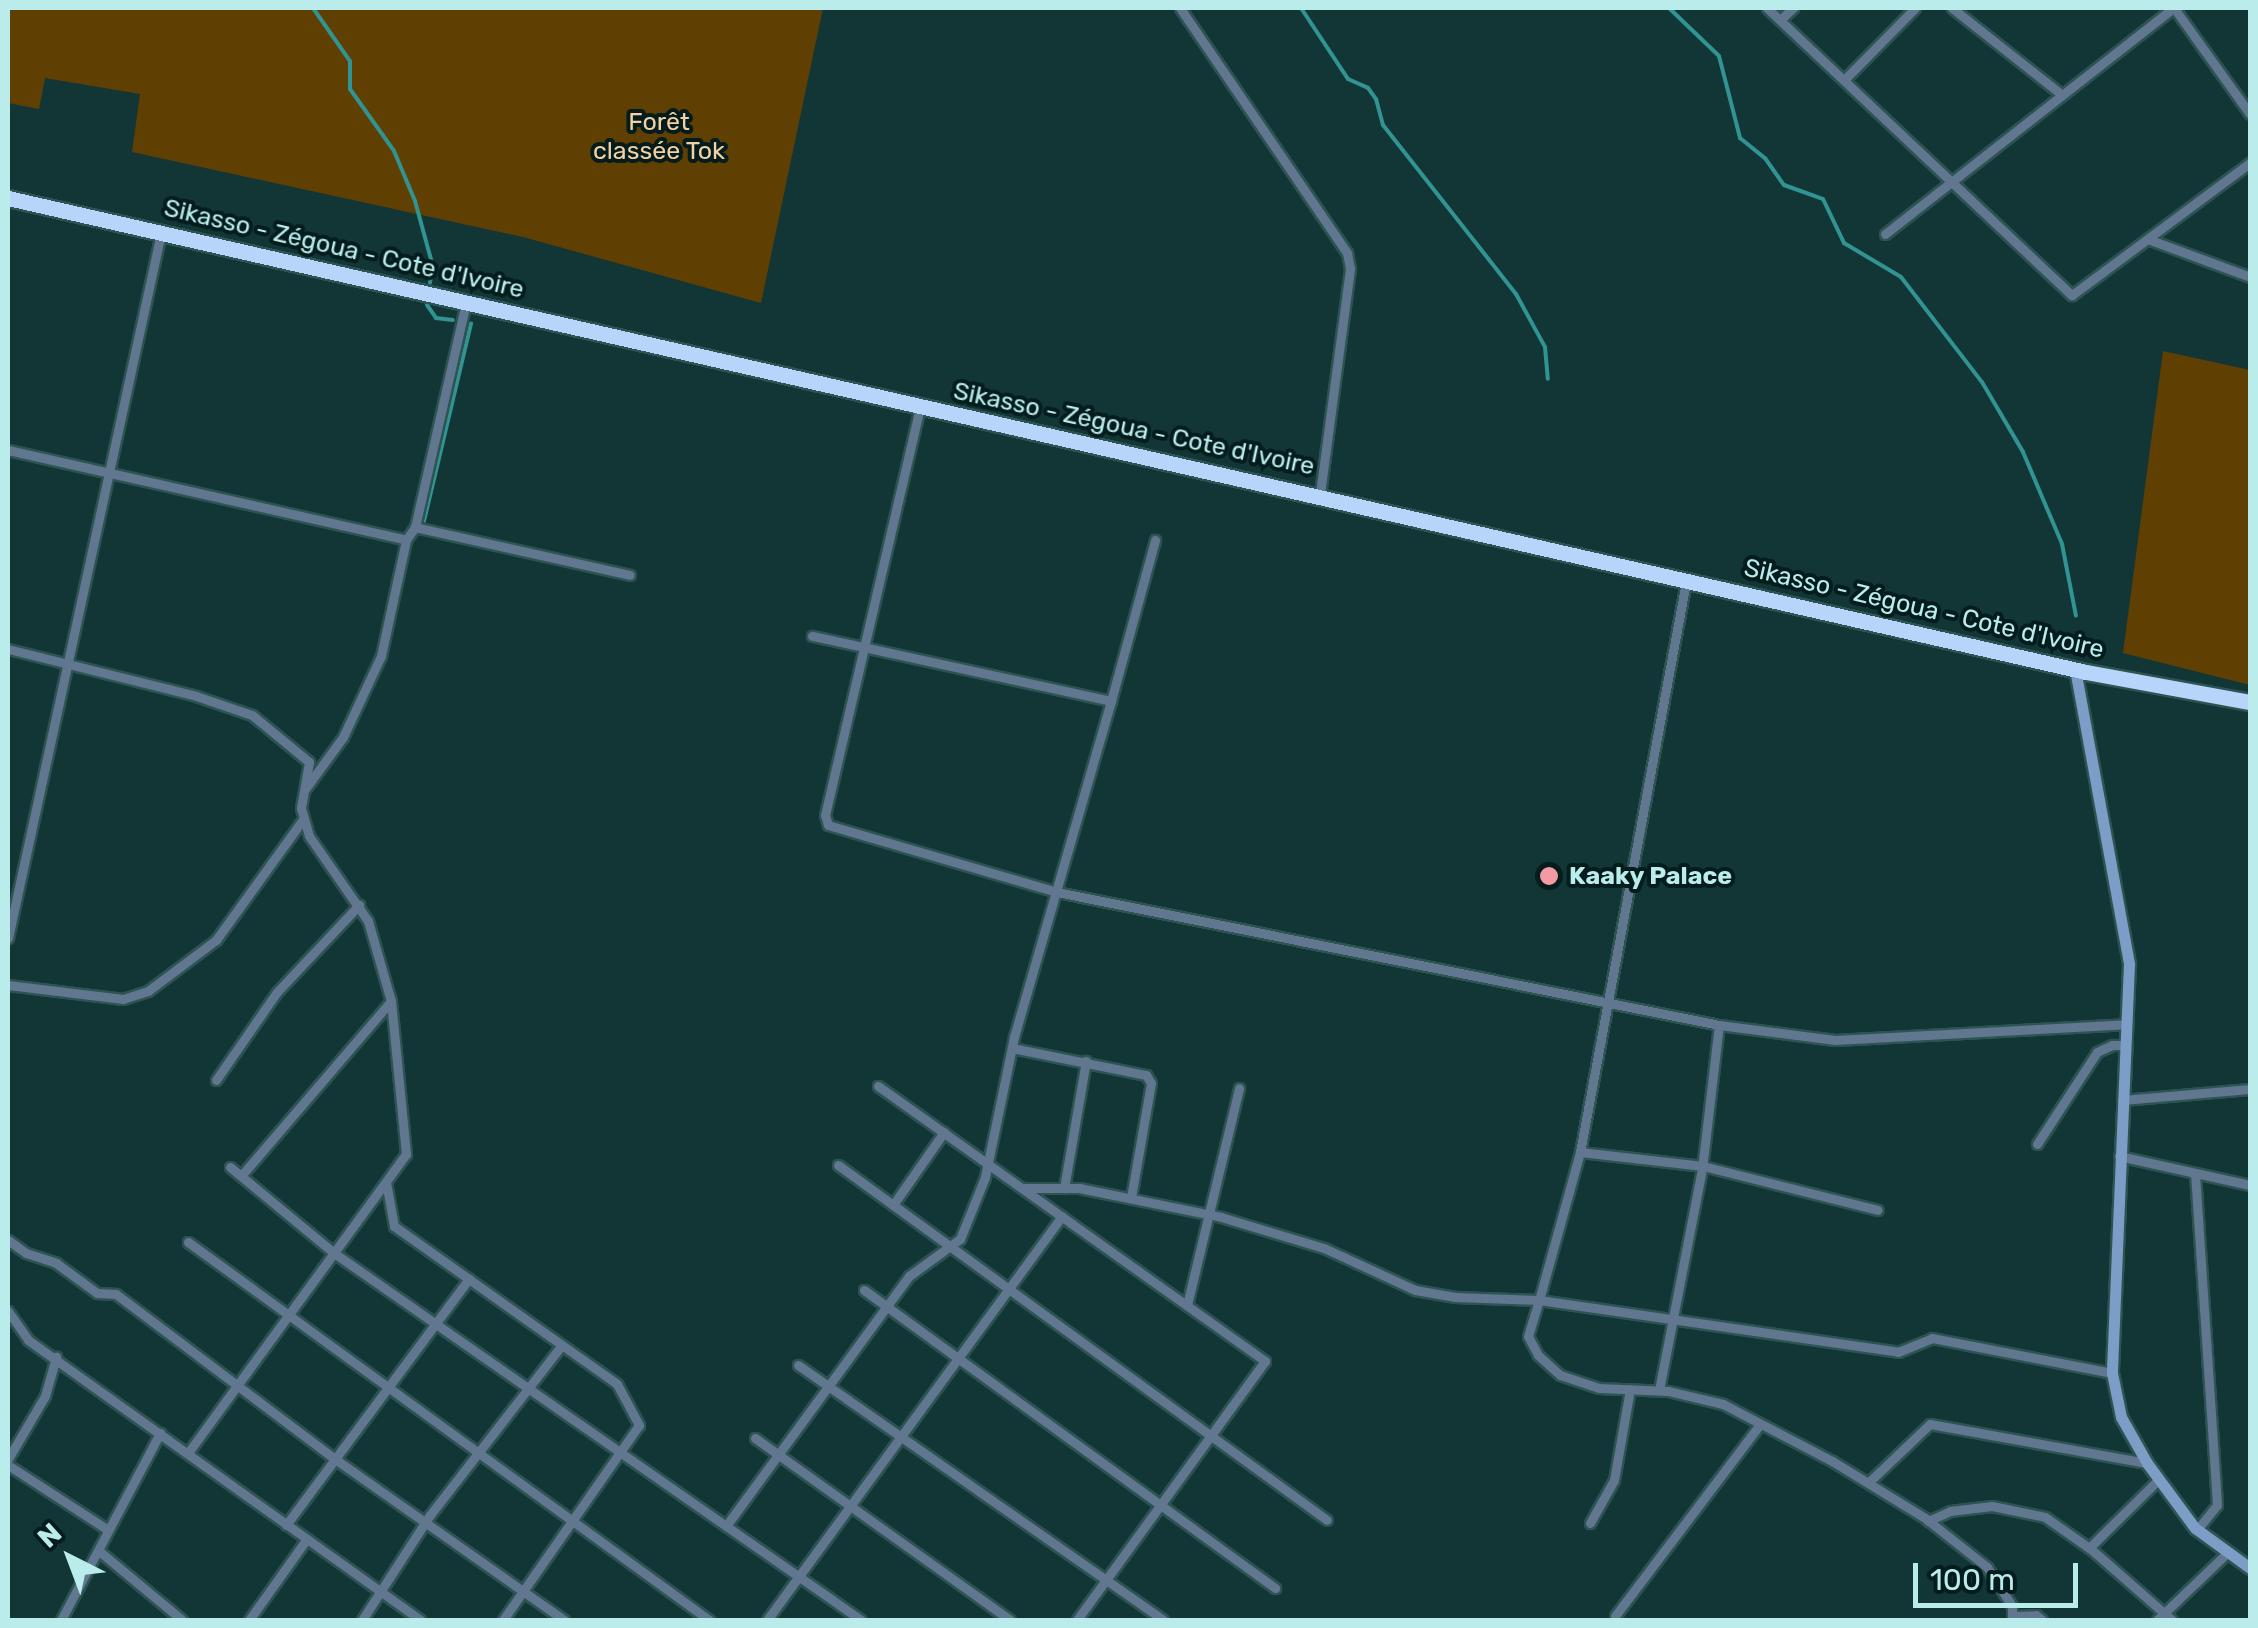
<!DOCTYPE html>
<html>
<head>
<meta charset="utf-8">
<style>
  body { margin:0 }
  #map { position:relative; width:2258px; height:1628px; overflow:hidden; background:#123636; font-family:Rubik,sans-serif }
  div>[style] { position:absolute }
  .green>* { inset:0; background:#603f02 }
  .stream>* { height:4px; margin:-2px; padding:0 2px; transform-origin:2px; border-radius:2px; background:#319392 }
  .roads { filter:drop-shadow(2px 0 #2d5353) drop-shadow(-2px 0 #2d5353) drop-shadow(0 2px #2d5353) drop-shadow(0 -2px #2d5353) }
  .street>* { height:9px; margin:-4.5px; padding:0 4.5px; transform-origin:4.5px; border-radius:4.5px; background:#61768f }
  .secondary>* { height:11px; margin:-5.5px; padding:0 5.5px; transform-origin:5.5px; border-radius:5.5px; background:#7c9dc6 }
  .highway>* { height:15px; margin:-7.5px; padding:0 7.5px; transform-origin:7.5px; border-radius:7.5px; background:#b7d5fb }
  .dots>* { width:28px; height:28px; translate:-50% -50%; box-sizing:border-box; border:5px solid #041c1c; border-radius:50% }
  span { translate:-50% -50%; white-space:nowrap; text-align:center; line-height:1.15; -webkit-text-stroke:8px #041c1c; paint-order:stroke }
  .park-label { font-size:25px; color:#f4d1a4 }
  .street-label { font-size:25px; color:#baeceb }
  .poi-label { font-size:25px; color:#baeceb; font-weight:700 }
  .left { translate:0 -50%; text-align:left }
  .frame { position:absolute; inset:0; border:10px solid #baeceb; pointer-events:none }
  .north { position:absolute; left:20px; top:1508px; width:100px; height:100px; -webkit-text-stroke:8px #041c1c; paint-order:stroke; rotate:318deg; font-size:28px; font-weight:700; line-height:40px; text-align:center; color:#baeceb }
  .north::after { content:''; display:block; margin:auto; width:35px; height:45px; background:#baeceb; clip-path:polygon(50% 0,100% 100%,50% 72%,0 100%) }
  .scale { position:absolute; left:1913px; top:1563px; width:165px; height:45px; box-sizing:border-box; border:5px solid #baeceb; border-top:0; padding-left:12px; font-size:30px; line-height:35px; white-space:nowrap; color:#baeceb; -webkit-text-stroke:8px #041c1c; paint-order:stroke }
</style>
</head>
<body>
<div id="map">
  <div class="green">
    <div style="clip-path:polygon(8px 8px,823px 8px,761px 303px,523px 237px,132px 152px,140px 94px,45px 78px,39px 109px,8px 103px)"></div>
    <div style="clip-path:polygon(2163px 351px,2250px 370px,2250px 685px,2123px 653px)"></div>
  </div>
  <div class="stream">
    <div style="left:313px;top:8px;width:65px;rotate:55.1deg"></div>
    <div style="left:350px;top:61px;width:28px;rotate:90deg"></div>
    <div style="left:350px;top:89px;width:76px;rotate:54.6deg"></div>
    <div style="left:394px;top:151px;width:54px;rotate:67.2deg"></div>
    <div style="left:415px;top:201px;width:68px;rotate:74.7deg"></div>
    <div style="left:433px;top:267px;width:16px;rotate:101deg"></div>
    <div style="left:1301px;top:8px;width:85px;rotate:56.5deg"></div>
    <div style="left:1348px;top:79px;width:22px;rotate:24deg"></div>
    <div style="left:1368px;top:88px;width:14px;rotate:54deg"></div>
    <div style="left:1376px;top:99px;width:27px;rotate:75deg"></div>
    <div style="left:1383px;top:125px;width:215px;rotate:51.8deg"></div>
    <div style="left:1516px;top:294px;width:60px;rotate:61.3deg"></div>
    <div style="left:1545px;top:347px;width:32px;rotate:85deg"></div>
    <div style="left:1669px;top:8px;width:69px;rotate:43.8deg"></div>
    <div style="left:1719px;top:56px;width:85px;rotate:75.6deg"></div>
    <div style="left:1740px;top:138px;width:32px;rotate:39deg"></div>
    <div style="left:1765px;top:158px;width:33px;rotate:55deg"></div>
    <div style="left:1784px;top:185px;width:41px;rotate:19.7deg"></div>
    <div style="left:1823px;top:199px;width:49px;rotate:64.5deg"></div>
    <div style="left:1844px;top:243px;width:66px;rotate:30.8deg"></div>
    <div style="left:1901px;top:277px;width:133px;rotate:52.4deg"></div>
    <div style="left:1982px;top:382px;width:81px;rotate:59.6deg"></div>
    <div style="left:2023px;top:452px;width:100px;rotate:67deg"></div>
    <div style="left:2062px;top:544px;width:73px;rotate:79deg"></div>
    <div style="left:427px;top:305px;width:16px;rotate:55deg"></div>
    <div style="left:436px;top:318px;width:17px;rotate:7deg"></div>
    <div style="left:424px;top:521px;width:203px;rotate:-76.6deg"></div>
  </div>
  <div class="roads">
    <div class="street">
      <div style="left:1180px;top:8px;width:297px;rotate:55.7deg"></div>
      <div style="left:1347px;top:253px;width:16px;rotate:79deg"></div>
      <div style="left:1350px;top:269px;width:228px;rotate:97.6deg"></div>
      <div style="left:1767px;top:8px;width:419px;rotate:43.3deg"></div>
      <div style="left:2072px;top:295px;width:222px;rotate:-36.6deg"></div>
      <div style="left:1952px;top:8px;width:140px;rotate:38.3deg"></div>
      <div style="left:2174px;top:8px;width:130px;rotate:54.4deg"></div>
      <div style="left:1780px;top:20px;width:18px;rotate:-43deg"></div>
      <div style="left:1844px;top:80px;width:101px;rotate:-45.4deg"></div>
      <div style="left:1885px;top:234px;width:366px;rotate:-38.1deg"></div>
      <div style="left:2148px;top:239px;width:109px;rotate:20.4deg"></div>
      <div style="left:920px;top:407px;width:419px;rotate:103.1deg"></div>
      <div style="left:825px;top:815px;width:10px;rotate:73deg"></div>
      <div style="left:828px;top:825px;width:239px;rotate:16.3deg"></div>
      <div style="left:1057px;top:892px;width:675px;rotate:11.36deg"></div>
      <div style="left:1719px;top:1025px;width:117px;rotate:7.4deg"></div>
      <div style="left:1835px;top:1040px;width:291px;rotate:-3.1deg"></div>
      <div style="left:8px;top:450px;width:408px;rotate:12.7deg"></div>
      <div style="left:406px;top:540px;width:16px;rotate:-55deg"></div>
      <div style="left:415px;top:527px;width:230px;rotate:-77.2deg"></div>
      <div style="left:415px;top:527px;width:220px;rotate:12.6deg"></div>
      <div style="left:8px;top:649px;width:194px;rotate:14deg"></div>
      <div style="left:196px;top:696px;width:59px;rotate:18.7deg"></div>
      <div style="left:252px;top:715px;width:74px;rotate:39.5deg"></div>
      <div style="left:309px;top:762px;width:47px;rotate:99.9deg"></div>
      <div style="left:301px;top:808px;width:29px;rotate:74deg"></div>
      <div style="left:309px;top:836px;width:103px;rotate:55.2deg"></div>
      <div style="left:368px;top:921px;width:83px;rotate:74deg"></div>
      <div style="left:391px;top:1001px;width:154px;rotate:84.4deg"></div>
      <div style="left:406px;top:1154px;width:370px;rotate:126.1deg"></div>
      <div style="left:1111px;top:701px;width:167px;rotate:-74.7deg"></div>
      <div style="left:305px;top:789px;width:64px;rotate:-53.8deg"></div>
      <div style="left:343px;top:737px;width:89px;rotate:-64.9deg"></div>
      <div style="left:381px;top:656px;width:119px;rotate:-77.8deg"></div>
      <div style="left:8px;top:938px;width:721px;rotate:-77.76deg"></div>
      <div style="left:8px;top:985px;width:116px;rotate:6.9deg"></div>
      <div style="left:123px;top:999px;width:26px;rotate:-18deg"></div>
      <div style="left:148px;top:991px;width:85px;rotate:-36.9deg"></div>
      <div style="left:216px;top:940px;width:150px;rotate:-54.2deg"></div>
      <div style="left:1012px;top:1048px;width:137px;rotate:11.4deg"></div>
      <div style="left:1146px;top:1075px;width:9px;rotate:58deg"></div>
      <div style="left:1151px;top:1083px;width:117px;rotate:99.9deg"></div>
      <div style="left:216px;top:1080px;width:107px;rotate:-55.3deg"></div>
      <div style="left:277px;top:992px;width:120px;rotate:-46.7deg"></div>
      <div style="left:878px;top:1086px;width:475px;rotate:35.4deg"></div>
      <div style="left:1265px;top:1361px;width:320px;rotate:126deg"></div>
      <div style="left:2122px;top:1100px;width:128px;rotate:-4.9deg"></div>
      <div style="left:2037px;top:1144px;width:110px;rotate:-56.9deg"></div>
      <div style="left:2097px;top:1052px;width:17px;rotate:-25deg"></div>
      <div style="left:2112px;top:1045px;width:13px"></div>
      <div style="left:1580px;top:1152px;width:124px;rotate:6.5deg"></div>
      <div style="left:1703px;top:1166px;width:180px;rotate:14.1deg"></div>
      <div style="left:2119px;top:1156px;width:134px;rotate:12.5deg"></div>
      <div style="left:838px;top:1165px;width:604px;rotate:35.98deg"></div>
      <div style="left:230px;top:1167px;width:135px;rotate:39.6deg"></div>
      <div style="left:334px;top:1253px;width:642px;rotate:34.85deg"></div>
      <div style="left:2195px;top:1173px;width:333px;rotate:86.2deg"></div>
      <div style="left:2217px;top:1505px;width:32px;rotate:129deg"></div>
      <div style="left:241px;top:1176px;width:230px;rotate:-49.4deg"></div>
      <div style="left:386px;top:1182px;width:45px;rotate:79.7deg"></div>
      <div style="left:394px;top:1226px;width:273px;rotate:35.3deg"></div>
      <div style="left:617px;top:1384px;width:47px;rotate:61.8deg"></div>
      <div style="left:639px;top:1425px;width:238px;rotate:124.9deg"></div>
      <div style="left:1022px;top:1188px;width:57px"></div>
      <div style="left:1079px;top:1188px;width:145px;rotate:11.5deg"></div>
      <div style="left:1221px;top:1217px;width:108px;rotate:16.8deg"></div>
      <div style="left:1324px;top:1248px;width:100px;rotate:24.8deg"></div>
      <div style="left:1415px;top:1290px;width:41px;rotate:9.9deg"></div>
      <div style="left:1455px;top:1297px;width:84px;rotate:2deg"></div>
      <div style="left:1539px;top:1300px;width:154px;rotate:-74.5deg"></div>
      <div style="left:1580px;top:1152px;width:580px;rotate:-79.47deg"></div>
      <div style="left:1064px;top:1188px;width:129px;rotate:-80.2deg"></div>
      <div style="left:893px;top:1205px;width:89px;rotate:-55.1deg"></div>
      <div style="left:8px;top:1240px;width:22px;rotate:36deg"></div>
      <div style="left:26px;top:1253px;width:32px;rotate:18deg"></div>
      <div style="left:56px;top:1263px;width:51px;rotate:36.2deg"></div>
      <div style="left:97px;top:1293px;width:19px;rotate:3deg"></div>
      <div style="left:116px;top:1294px;width:274px;rotate:37deg"></div>
      <div style="left:335px;top:1459px;width:280px;rotate:35.1deg"></div>
      <div style="left:188px;top:1242px;width:644px;rotate:35.96deg"></div>
      <div style="left:864px;top:1290px;width:508px;rotate:35.94deg"></div>
      <div style="left:1187px;top:1305px;width:223px;rotate:-76.5deg"></div>
      <div style="left:8px;top:1311px;width:35px;rotate:55deg"></div>
      <div style="left:28px;top:1340px;width:482px;rotate:35.5deg"></div>
      <div style="left:798px;top:1365px;width:445px;rotate:34.9deg"></div>
      <div style="left:1659px;top:1390px;width:225px;rotate:-79deg"></div>
      <div style="left:1702px;top:1169px;width:145px;rotate:-83.3deg"></div>
      <div style="left:755px;top:1438px;width:313px;rotate:35.5deg"></div>
      <div style="left:8px;top:1459px;width:73px;rotate:-59.6deg"></div>
      <div style="left:45px;top:1396px;width:41px;rotate:-74.2deg"></div>
      <div style="left:8px;top:1465px;width:119px;rotate:33deg"></div>
      <div style="left:1869px;top:1482px;width:84px;rotate:-43.6deg"></div>
      <div style="left:1930px;top:1424px;width:220px;rotate:10.2deg"></div>
      <div style="left:1928px;top:1521px;width:24px;rotate:-24deg"></div>
      <div style="left:1950px;top:1511px;width:42px;rotate:-6.8deg"></div>
      <div style="left:1992px;top:1506px;width:54px;rotate:11.7deg"></div>
      <div style="left:2045px;top:1517px;width:57px;rotate:35.1deg"></div>
      <div style="left:2092px;top:1550px;width:106px;rotate:41.2deg"></div>
      <div style="left:1590px;top:1523px;width:49px;rotate:-60.8deg"></div>
      <div style="left:1614px;top:1480px;width:92px;rotate:-80deg"></div>
      <div style="left:286px;top:1525px;width:307px;rotate:-53.4deg"></div>
      <div style="left:726px;top:1526px;width:310px;rotate:-53.8deg"></div>
      <div style="left:909px;top:1276px;width:63px;rotate:-36deg"></div>
      <div style="left:960px;top:1239px;width:67px;rotate:-68deg"></div>
      <div style="left:985px;top:1177px;width:143px;rotate:-78.3deg"></div>
      <div style="left:1014px;top:1037px;width:350px;rotate:-73.9deg"></div>
      <div style="left:1111px;top:701px;width:306px;rotate:-167.7deg"></div>
      <div style="left:2089px;top:1548px;width:98px;rotate:-44.6deg"></div>
      <div style="left:99px;top:1551px;width:108px;rotate:39.7deg"></div>
      <div style="left:1615px;top:1616px;width:241px;rotate:-52.9deg"></div>
      <div style="left:2012px;top:1616px;width:24px;rotate:-2deg"></div>
      <div style="left:2036px;top:1615px;width:8px;rotate:40deg"></div>
      <div style="left:61px;top:1620px;width:212px;rotate:-62.1deg"></div>
      <div style="left:249px;top:1620px;width:98px;rotate:-54.5deg"></div>
      <div style="left:362px;top:1620px;width:125px;rotate:-57.1deg"></div>
      <div style="left:430px;top:1515px;width:215px;rotate:-52.2deg"></div>
      <div style="left:767px;top:1620px;width:500px;rotate:-53.86deg"></div>
      <div style="left:2012px;top:1620px;width:14px;rotate:-90deg"></div>
      <div style="left:2012px;top:1606px;width:46px;rotate:-122.7deg"></div>
      <div style="left:1987px;top:1567px;width:79px;rotate:-141.7deg"></div>
      <div style="left:1925px;top:1518px;width:109px;rotate:-148.5deg"></div>
      <div style="left:1832px;top:1461px;width:123px;rotate:-152.4deg"></div>
      <div style="left:1723px;top:1404px;width:57px;rotate:-166.7deg"></div>
      <div style="left:1668px;top:1391px;width:69px;rotate:-177.5deg"></div>
      <div style="left:1599px;top:1388px;width:41px;rotate:-161.6deg"></div>
      <div style="left:1560px;top:1375px;width:30px;rotate:-138deg"></div>
      <div style="left:1538px;top:1355px;width:21px;rotate:-118deg"></div>
      <div style="left:1528px;top:1336px;width:38px;rotate:-73deg"></div>
      <div style="left:1539px;top:1300px;width:363px;rotate:8.2deg"></div>
      <div style="left:1898px;top:1352px;width:37px;rotate:-22deg"></div>
      <div style="left:1932px;top:1338px;width:183px;rotate:11deg"></div>
      <div style="left:2157px;top:1620px;width:98px;rotate:-43.8deg"></div>
    </div>
    <div class="secondary">
      <div style="left:2075px;top:669px;width:300px;rotate:79.6deg"></div>
      <div style="left:2129px;top:964px;width:409px;rotate:92.4deg"></div>
      <div style="left:2112px;top:1373px;width:45px;rotate:78.4deg"></div>
      <div style="left:2121px;top:1417px;width:53px;rotate:60.5deg"></div>
      <div style="left:2147px;top:1463px;width:81px;rotate:53.6deg"></div>
      <div style="left:2195px;top:1528px;width:68px;rotate:36deg"></div>
    </div>
    <div class="highway">
      <div style="left:8px;top:198px;width:2131px;rotate:12.85deg"></div>
      <div style="left:2086px;top:672px;width:167px;rotate:10.4deg"></div>
    </div>
  </div>
  <div class="dots">
    <div style="left:1549px;top:876px;background:#f49aa2"></div>
  </div>
  <div class="park-label">
    <span style="left:659px;top:137px">Forêt<br>classée Tok</span>
  </div>
  <div class="street-label">
    <span style="left:344px;top:249px;rotate:13deg">Sikasso - Zégoua - Cote d'Ivoire</span>
    <span style="left:1134px;top:429px;rotate:12deg">Sikasso - Zégoua - Cote d'Ivoire</span>
    <span style="left:1924px;top:609px;rotate:13deg">Sikasso - Zégoua - Cote d'Ivoire</span>
  </div>
  <div class="poi-label">
    <span class="left" style="left:1569px;top:876px">Kaaky Palace</span>
  </div>
  <div class="frame"></div>
  <div class="north">N</div>
  <div class="scale">100 m</div>
</div>
</body>
</html>
